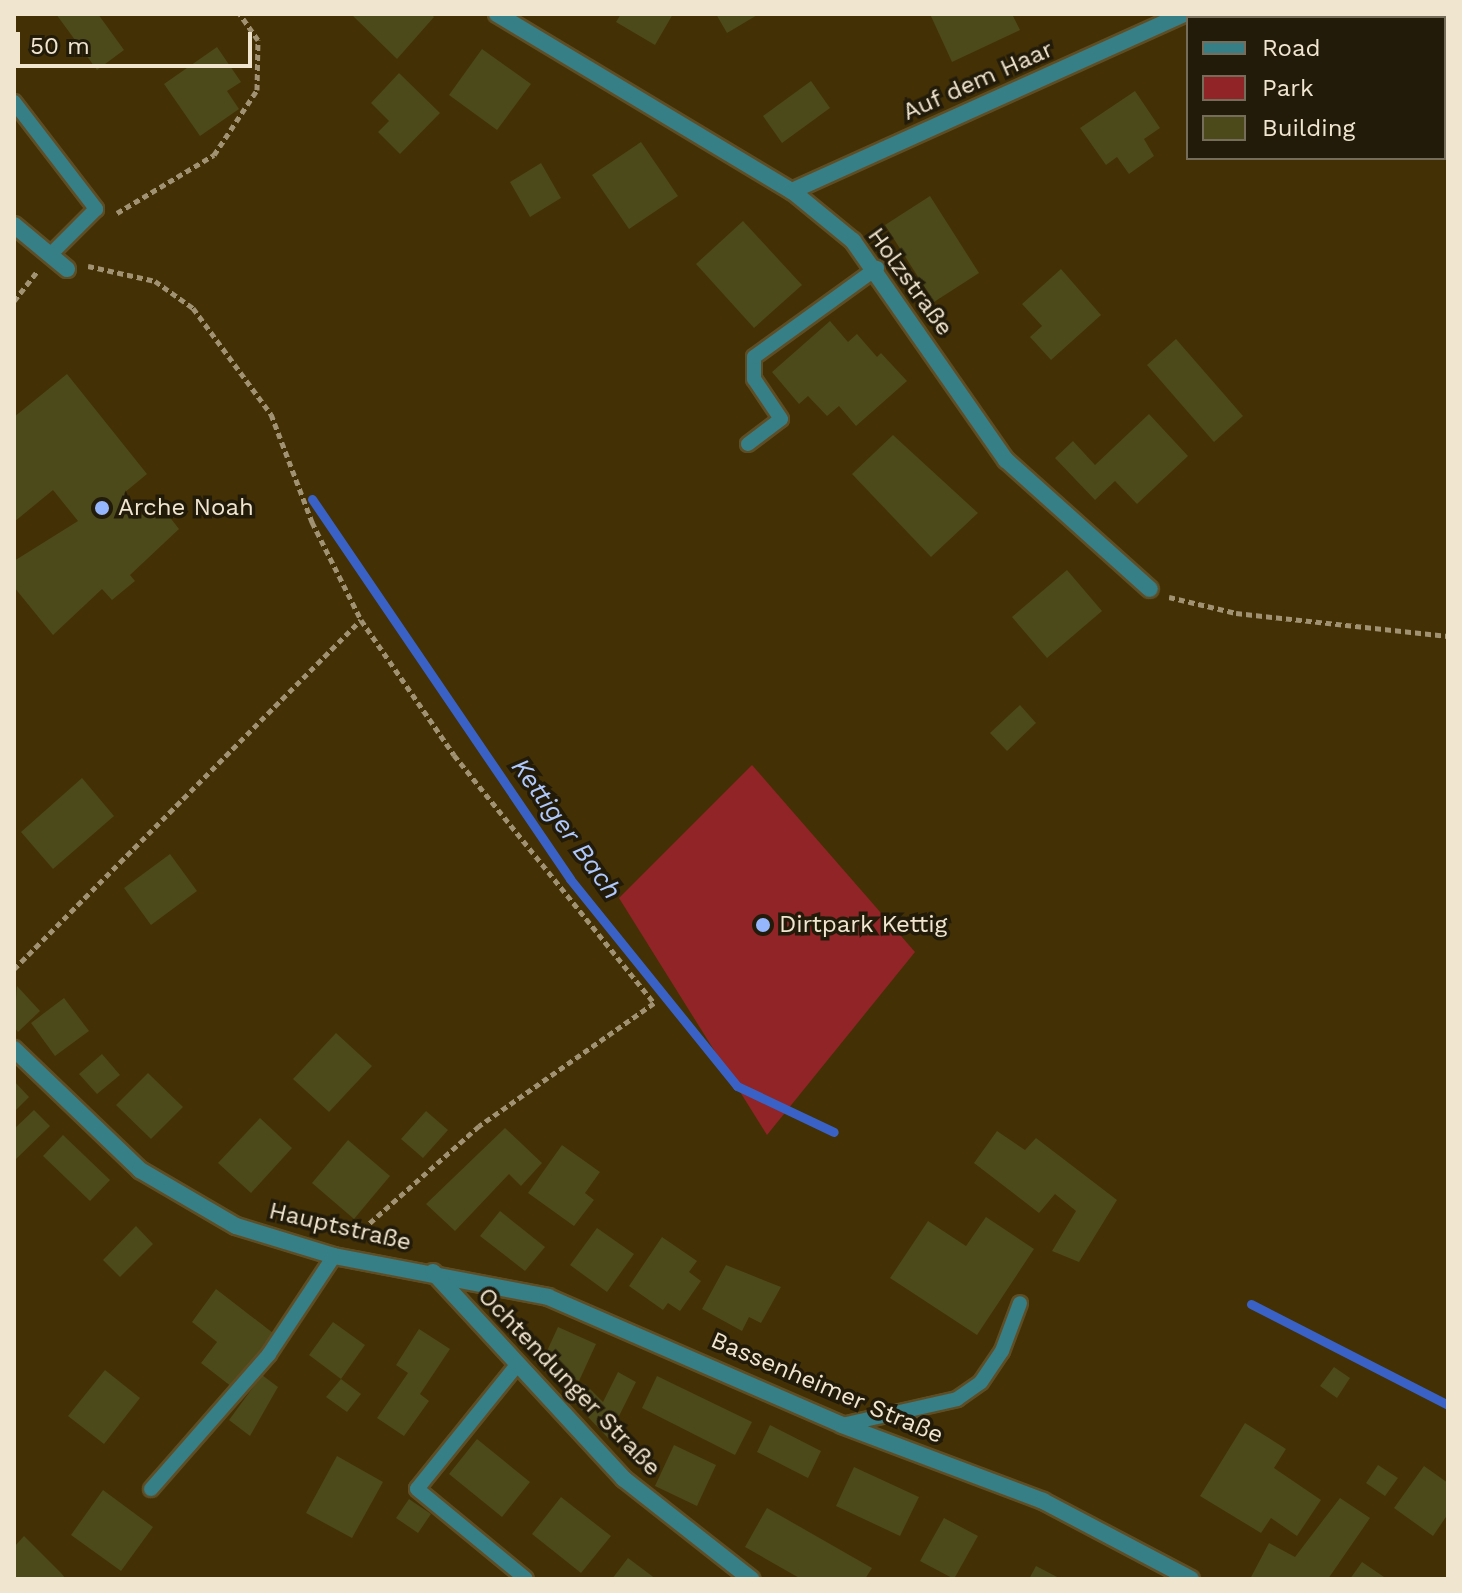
<!DOCTYPE html>
<html>
<head>
<meta charset="utf-8">
<style>
  body { margin:0 }
  #map { position:relative; width:1462px; height:1593px; overflow:hidden; background:#433105; font-family:"Work Sans",sans-serif }
  div>[style] { position:absolute }
  .green>* { inset:0; background:#902426 }
  .stream>* { height:9px; margin:-4.5px; padding:0 4.5px; transform-origin:4.5px; border-radius:4.5px; background:#3a62c6 }
  .building>* { inset:0; background:#4c491b }
  .path>* { height:5px; margin-top:-2.5px; transform-origin:0; background:repeating-linear-gradient(90deg,#a09272 0 6px,transparent 0 10px) }
  .roads { filter:drop-shadow(2px 0 #5f4e25) drop-shadow(-2px 0 #5f4e25) drop-shadow(0 2px #5f4e25) drop-shadow(0 -2px #5f4e25) }
  .service>* { height:14px; margin:-7px; padding:0 7px; transform-origin:7px; border-radius:7px; background:#367f87 }
  .minor>* { height:16px; margin:-8px; padding:0 8px; transform-origin:8px; border-radius:8px; background:#367f87 }
  .dots>* { width:22px; height:22px; translate:-50% -50%; box-sizing:border-box; border:4px solid #231b0a; border-radius:50% }
  span { translate:-50% -50%; white-space:nowrap; text-align:center; line-height:1.15; -webkit-text-stroke:7px #231b0a; paint-order:stroke }
  .street-label { font-size:24px; color:#f0e5cf }
  .poi-label { font-size:24px; color:#f0e5cf }
  .left { translate:0 -50%; text-align:left }
  .water-label { font-size:26px; color:#b0c9fc; font-style:italic }
  .frame { position:absolute; inset:0; border:16px solid #f0e5cf; pointer-events:none }
  .legend { position:absolute; left:1186px; top:16px; width:260px; height:144px; box-sizing:border-box; background:#231b0a; border:2px solid #756c59; margin:0; padding:10px 14px; list-style:none; font-size:24px; color:#f0e5cf }
  .legend li { display:flex; align-items:center; gap:16px; height:40px }
  .legend b { width:40px; border:2px solid #756c59 }
  .scale { position:absolute; left:16px; top:32px; width:236px; height:36px; box-sizing:border-box; border:4px solid #f0e5cf; border-top:0; padding-left:10px; font-size:24px; line-height:28px; white-space:nowrap; color:#f0e5cf; -webkit-text-stroke:6px #231b0a; paint-order:stroke }
</style>
</head>
<body>
<div id="map">
  <div class="green">
    <div style="clip-path:polygon(752px 765px,915px 952px,767px 1135px,619px 898px)"></div>
  </div>
  <div class="stream">
    <div style="left:312px;top:499px;width:459px;rotate:55.8deg"></div>
    <div style="left:570px;top:879px;width:266px;rotate:51.1deg"></div>
    <div style="left:737px;top:1086px;width:107px;rotate:25.4deg"></div>
    <div style="left:1251px;top:1304px;width:221px;rotate:27.1deg"></div>
  </div>
  <div class="building">
    <div style="clip-path:polygon(56px 14px,98px 14px,124px 50px,97px 70px)"></div>
    <div style="clip-path:polygon(351px 14px,431px 14px,434px 17px,397px 59px)"></div>
    <div style="clip-path:polygon(621px 14px,673px 14px,655px 45px,616px 22px)"></div>
    <div style="clip-path:polygon(716px 14px,759px 14px,727px 33px)"></div>
    <div style="clip-path:polygon(930px 14px,1012px 14px,1020px 30px,952px 62px)"></div>
    <div style="clip-path:polygon(217px 47px,241px 82px,227px 91px,239px 109px,200px 136px,164px 84px)"></div>
    <div style="clip-path:polygon(482px 49px,531px 84px,497px 130px,449px 95px)"></div>
    <div style="clip-path:polygon(399px 73px,440px 113px,400px 154px,378px 132px,389px 121px,371px 103px)"></div>
    <div style="clip-path:polygon(811px 81px,830px 108px,782px 143px,763px 116px)"></div>
    <div style="clip-path:polygon(1135px 91px,1160px 128px,1144px 139px,1154px 156px,1129px 174px,1117px 157px,1106px 165px,1080px 128px)"></div>
    <div style="clip-path:polygon(641px 142px,678px 196px,629px 229px,592px 175px)"></div>
    <div style="clip-path:polygon(541px 163px,561px 198px,530px 217px,510px 182px)"></div>
    <div style="clip-path:polygon(930px 196px,979px 273px,934px 302px,885px 225px)"></div>
    <div style="clip-path:polygon(743px 221px,802px 285px,754px 328px,696px 264px)"></div>
    <div style="clip-path:polygon(1061px 269px,1101px 315px,1051px 360px,1030px 337px,1042px 326px,1022px 304px)"></div>
    <div style="clip-path:polygon(830px 321px,848px 342px,857px 334px,877px 357px,881px 353px,907px 381px,856px 426px,839px 406px,827px 416px,808px 396px,799px 404px,772px 372px)"></div>
    <div style="clip-path:polygon(1176px 339px,1243px 416px,1214px 442px,1147px 365px)"></div>
    <div style="clip-path:polygon(67px 374px,147px 474px,124px 493px,142px 515px,158px 502px,179px 529px,130px 575px,135px 581px,112px 600px,102px 589px,53px 635px,14px 587px,14px 561px,78px 521px,53px 490px,14px 522px,14px 417px)"></div>
    <div style="clip-path:polygon(1149px 414px,1188px 456px,1137px 504px,1115px 481px,1095px 500px,1055px 458px,1073px 441px,1095px 465px)"></div>
    <div style="clip-path:polygon(893px 435px,978px 513px,931px 557px,852px 474px)"></div>
    <div style="clip-path:polygon(1067px 570px,1102px 611px,1047px 658px,1012px 617px)"></div>
    <div style="clip-path:polygon(1020px 705px,1036px 723px,1007px 751px,990px 733px)"></div>
    <div style="clip-path:polygon(82px 778px,114px 816px,53px 869px,21px 832px)"></div>
    <div style="clip-path:polygon(170px 854px,197px 891px,151px 925px,124px 888px)"></div>
    <div style="clip-path:polygon(17px 986px,40px 1011px,18px 1032px,14px 1027px)"></div>
    <div style="clip-path:polygon(64px 998px,89px 1031px,55px 1056px,31px 1023px)"></div>
    <div style="clip-path:polygon(336px 1033px,372px 1066px,329px 1112px,293px 1079px)"></div>
    <div style="clip-path:polygon(102px 1054px,120px 1075px,97px 1094px,79px 1074px)"></div>
    <div style="clip-path:polygon(148px 1073px,183px 1107px,151px 1139px,116px 1105px)"></div>
    <div style="clip-path:polygon(14px 1081px,29px 1097px,14px 1112px)"></div>
    <div style="clip-path:polygon(34px 1110px,50px 1126px,14px 1161px,14px 1129px)"></div>
    <div style="clip-path:polygon(426px 1111px,448px 1130px,423px 1158px,401px 1139px)"></div>
    <div style="clip-path:polygon(260px 1118px,292px 1148px,251px 1193px,218px 1163px)"></div>
    <div style="clip-path:polygon(505px 1128px,542px 1163px,521px 1186px,509px 1174px,455px 1231px,426px 1204px)"></div>
    <div style="clip-path:polygon(997px 1131px,1025px 1150px,1036px 1138px,1117px 1200px,1079px 1262px,1052px 1251px,1076px 1211px,1055px 1194px,1039px 1213px,974px 1163px)"></div>
    <div style="clip-path:polygon(63px 1135px,110px 1180px,90px 1201px,43px 1156px)"></div>
    <div style="clip-path:polygon(348px 1140px,390px 1176px,354px 1219px,312px 1183px)"></div>
    <div style="clip-path:polygon(562px 1145px,600px 1172px,585px 1193px,594px 1200px,574px 1226px,528px 1193px)"></div>
    <div style="clip-path:polygon(500px 1211px,545px 1247px,525px 1271px,480px 1236px)"></div>
    <div style="clip-path:polygon(986px 1217px,1034px 1249px,977px 1335px,890px 1278px,928px 1221px,966px 1246px)"></div>
    <div style="clip-path:polygon(136px 1226px,153px 1244px,120px 1277px,103px 1260px)"></div>
    <div style="clip-path:polygon(597px 1228px,634px 1254px,607px 1292px,570px 1265px)"></div>
    <div style="clip-path:polygon(662px 1237px,697px 1261px,689px 1272px,701px 1281px,680px 1311px,668px 1303px,663px 1310px,629px 1286px)"></div>
    <div style="clip-path:polygon(726px 1265px,781px 1287px,761px 1323px,749px 1317px,742px 1331px,702px 1309px)"></div>
    <div style="clip-path:polygon(216px 1289px,273px 1333px,232px 1387px,201px 1363px,217px 1342px,192px 1322px)"></div>
    <div style="clip-path:polygon(333px 1322px,365px 1345px,341px 1379px,309px 1355px)"></div>
    <div style="clip-path:polygon(558px 1327px,596px 1344px,579px 1381px,541px 1364px)"></div>
    <div style="clip-path:polygon(419px 1329px,450px 1349px,420px 1394px,429px 1401px,404px 1436px,377px 1418px,408px 1373px,396px 1365px)"></div>
    <div style="clip-path:polygon(1334px 1367px,1350px 1378px,1337px 1398px,1320px 1386px)"></div>
    <div style="clip-path:polygon(105px 1370px,140px 1398px,104px 1444px,68px 1416px)"></div>
    <div style="clip-path:polygon(618px 1372px,636px 1382px,608px 1438px,570px 1398px,585px 1384px,603px 1402px)"></div>
    <div style="clip-path:polygon(262px 1375px,278px 1387px,250px 1436px,229px 1420px)"></div>
    <div style="clip-path:polygon(657px 1376px,752px 1422px,735px 1455px,642px 1408px)"></div>
    <div style="clip-path:polygon(341px 1379px,361px 1394px,347px 1412px,326px 1397px)"></div>
    <div style="clip-path:polygon(1245px 1423px,1286px 1449px,1274px 1468px,1321px 1500px,1297px 1536px,1271px 1518px,1261px 1533px,1200px 1496px)"></div>
    <div style="clip-path:polygon(770px 1425px,821px 1451px,808px 1478px,757px 1452px)"></div>
    <div style="clip-path:polygon(477px 1439px,530px 1482px,502px 1517px,449px 1474px)"></div>
    <div style="clip-path:polygon(674px 1445px,716px 1465px,697px 1506px,655px 1486px)"></div>
    <div style="clip-path:polygon(337px 1456px,383px 1482px,352px 1538px,306px 1513px)"></div>
    <div style="clip-path:polygon(1378px 1465px,1398px 1478px,1385px 1496px,1366px 1483px)"></div>
    <div style="clip-path:polygon(1424px 1466px,1448px 1483px,1448px 1514px,1433px 1536px,1394px 1508px)"></div>
    <div style="clip-path:polygon(854px 1467px,919px 1497px,900px 1536px,836px 1506px)"></div>
    <div style="clip-path:polygon(103px 1490px,153px 1527px,121px 1571px,71px 1535px)"></div>
    <div style="clip-path:polygon(561px 1497px,611px 1536px,581px 1573px,532px 1534px)"></div>
    <div style="clip-path:polygon(1340px 1498px,1370px 1518px,1328px 1579px,1250px 1579px,1269px 1543px,1295px 1557px)"></div>
    <div style="clip-path:polygon(409px 1499px,431px 1514px,418px 1533px,396px 1518px)"></div>
    <div style="clip-path:polygon(767px 1508px,872px 1568px,865px 1579px,801px 1579px,745px 1547px)"></div>
    <div style="clip-path:polygon(944px 1518px,978px 1536px,954px 1579px,920px 1561px)"></div>
    <div style="clip-path:polygon(24px 1536px,61px 1573px,66px 1579px,14px 1579px,14px 1547px)"></div>
    <div style="clip-path:polygon(628px 1558px,656px 1579px,612px 1579px)"></div>
    <div style="clip-path:polygon(1362px 1562px,1387px 1579px,1350px 1579px)"></div>
    <div style="clip-path:polygon(1036px 1566px,1061px 1579px,1029px 1579px)"></div>
  </div>
  <div class="path">
    <div style="left:117px;top:213px;width:113px;rotate:-30.9deg"></div>
    <div style="left:214px;top:155px;width:78px;rotate:-56.5deg"></div>
    <div style="left:257px;top:90px;width:50px;rotate:-88.9deg"></div>
    <div style="left:258px;top:40px;width:32px;rotate:-125deg"></div>
    <div style="left:88px;top:266px;width:69px;rotate:12.6deg"></div>
    <div style="left:155px;top:281px;width:47px;rotate:35.4deg"></div>
    <div style="left:193px;top:308px;width:132px;rotate:53.7deg"></div>
    <div style="left:271px;top:414px;width:116px;rotate:69.2deg"></div>
    <div style="left:312px;top:522px;width:110px;rotate:63.4deg"></div>
    <div style="left:361px;top:620px;width:164px;rotate:55.4deg"></div>
    <div style="left:454px;top:755px;width:319px;rotate:51.1deg"></div>
    <div style="left:654px;top:1003px;width:214px;rotate:144.9deg"></div>
    <div style="left:479px;top:1126px;width:169px;rotate:138.4deg"></div>
    <div style="left:14px;top:301px;width:37px;rotate:-52deg"></div>
    <div style="left:1169px;top:597px;width:69px;rotate:13.4deg"></div>
    <div style="left:1236px;top:613px;width:213px;rotate:6.2deg"></div>
    <div style="left:14px;top:969px;width:492px;rotate:-45.2deg"></div>
  </div>
  <div class="roads">
    <div class="service">
      <div style="left:14px;top:102px;width:135px;rotate:52.5deg"></div>
      <div style="left:96px;top:209px;width:61px;rotate:135deg"></div>
      <div style="left:748px;top:444px;width:41px;rotate:-37.1deg"></div>
      <div style="left:781px;top:419px;width:48px;rotate:-124deg"></div>
      <div style="left:754px;top:379px;width:22px;rotate:-90deg"></div>
      <div style="left:754px;top:357px;width:152px;rotate:-35.9deg"></div>
      <div style="left:517px;top:1365px;width:159px;rotate:128.9deg"></div>
      <div style="left:417px;top:1489px;width:141px;rotate:39.5deg"></div>
      <div style="left:842px;top:1425px;width:118px;rotate:-12.7deg"></div>
      <div style="left:957px;top:1399px;width:29px;rotate:-35deg"></div>
      <div style="left:981px;top:1382px;width:37px;rotate:-56deg"></div>
      <div style="left:1002px;top:1351px;width:51px;rotate:-69.4deg"></div>
      <div style="left:151px;top:1489px;width:179px;rotate:-48.8deg"></div>
      <div style="left:269px;top:1354px;width:118px;rotate:-56.4deg"></div>
    </div>
    <div class="minor">
      <div style="left:497px;top:14px;width:344px;rotate:31deg"></div>
      <div style="left:792px;top:191px;width:79px;rotate:39.3deg"></div>
      <div style="left:853px;top:241px;width:267px;rotate:55.1deg"></div>
      <div style="left:1006px;top:460px;width:193px;rotate:41.9deg"></div>
      <div style="left:792px;top:191px;width:430px;rotate:-24.3deg"></div>
      <div style="left:14px;top:225px;width:69px;rotate:39.7deg"></div>
      <div style="left:14px;top:1049px;width:175px;rotate:43.8deg"></div>
      <div style="left:140px;top:1170px;width:111px;rotate:30.3deg"></div>
      <div style="left:236px;top:1226px;width:102px;rotate:17deg"></div>
      <div style="left:334px;top:1256px;width:218px;rotate:10.8deg"></div>
      <div style="left:548px;top:1297px;width:321px;rotate:23.5deg"></div>
      <div style="left:842px;top:1425px;width:215px;rotate:20.7deg"></div>
      <div style="left:1043px;top:1501px;width:167px;rotate:27.8deg"></div>
      <div style="left:433px;top:1272px;width:282px;rotate:47.3deg"></div>
      <div style="left:624px;top:1479px;width:162px;rotate:38.2deg"></div>
    </div>
  </div>
  <div class="dots">
    <div style="left:102px;top:508px;background:#95b6fd"></div>
    <div style="left:763px;top:925px;background:#95b6fd"></div>
  </div>
  <div class="street-label">
    <span style="left:978px;top:81px;rotate:-24deg">Auf dem Haar</span>
    <span style="left:910px;top:282px;rotate:54deg">Holzstraße</span>
    <span style="left:340px;top:1227px;rotate:13deg">Hauptstraße</span>
    <span style="left:569px;top:1382px;rotate:46deg">Ochtendunger Straße</span>
    <span style="left:827px;top:1388px;rotate:23deg">Bassenheimer Straße</span>
  </div>
  <div class="poi-label">
    <span class="left" style="left:118px;top:508px">Arche Noah</span>
    <span class="left" style="left:779px;top:925px">Dirtpark Kettig</span>
  </div>
  <div class="water-label">
    <span style="left:566px;top:829px;rotate:54deg">Kettiger Bach</span>
  </div>
  <div class="frame"></div>
  <ul class="legend">
  <li><b style="height:10px;background:#367f87"></b>Road</li>
  <li><b style="height:22px;background:#902426"></b>Park</li>
  <li><b style="height:22px;background:#4c491b"></b>Building</li>
  </ul>
  <div class="scale">50 m</div>
</div>
</body>
</html>
